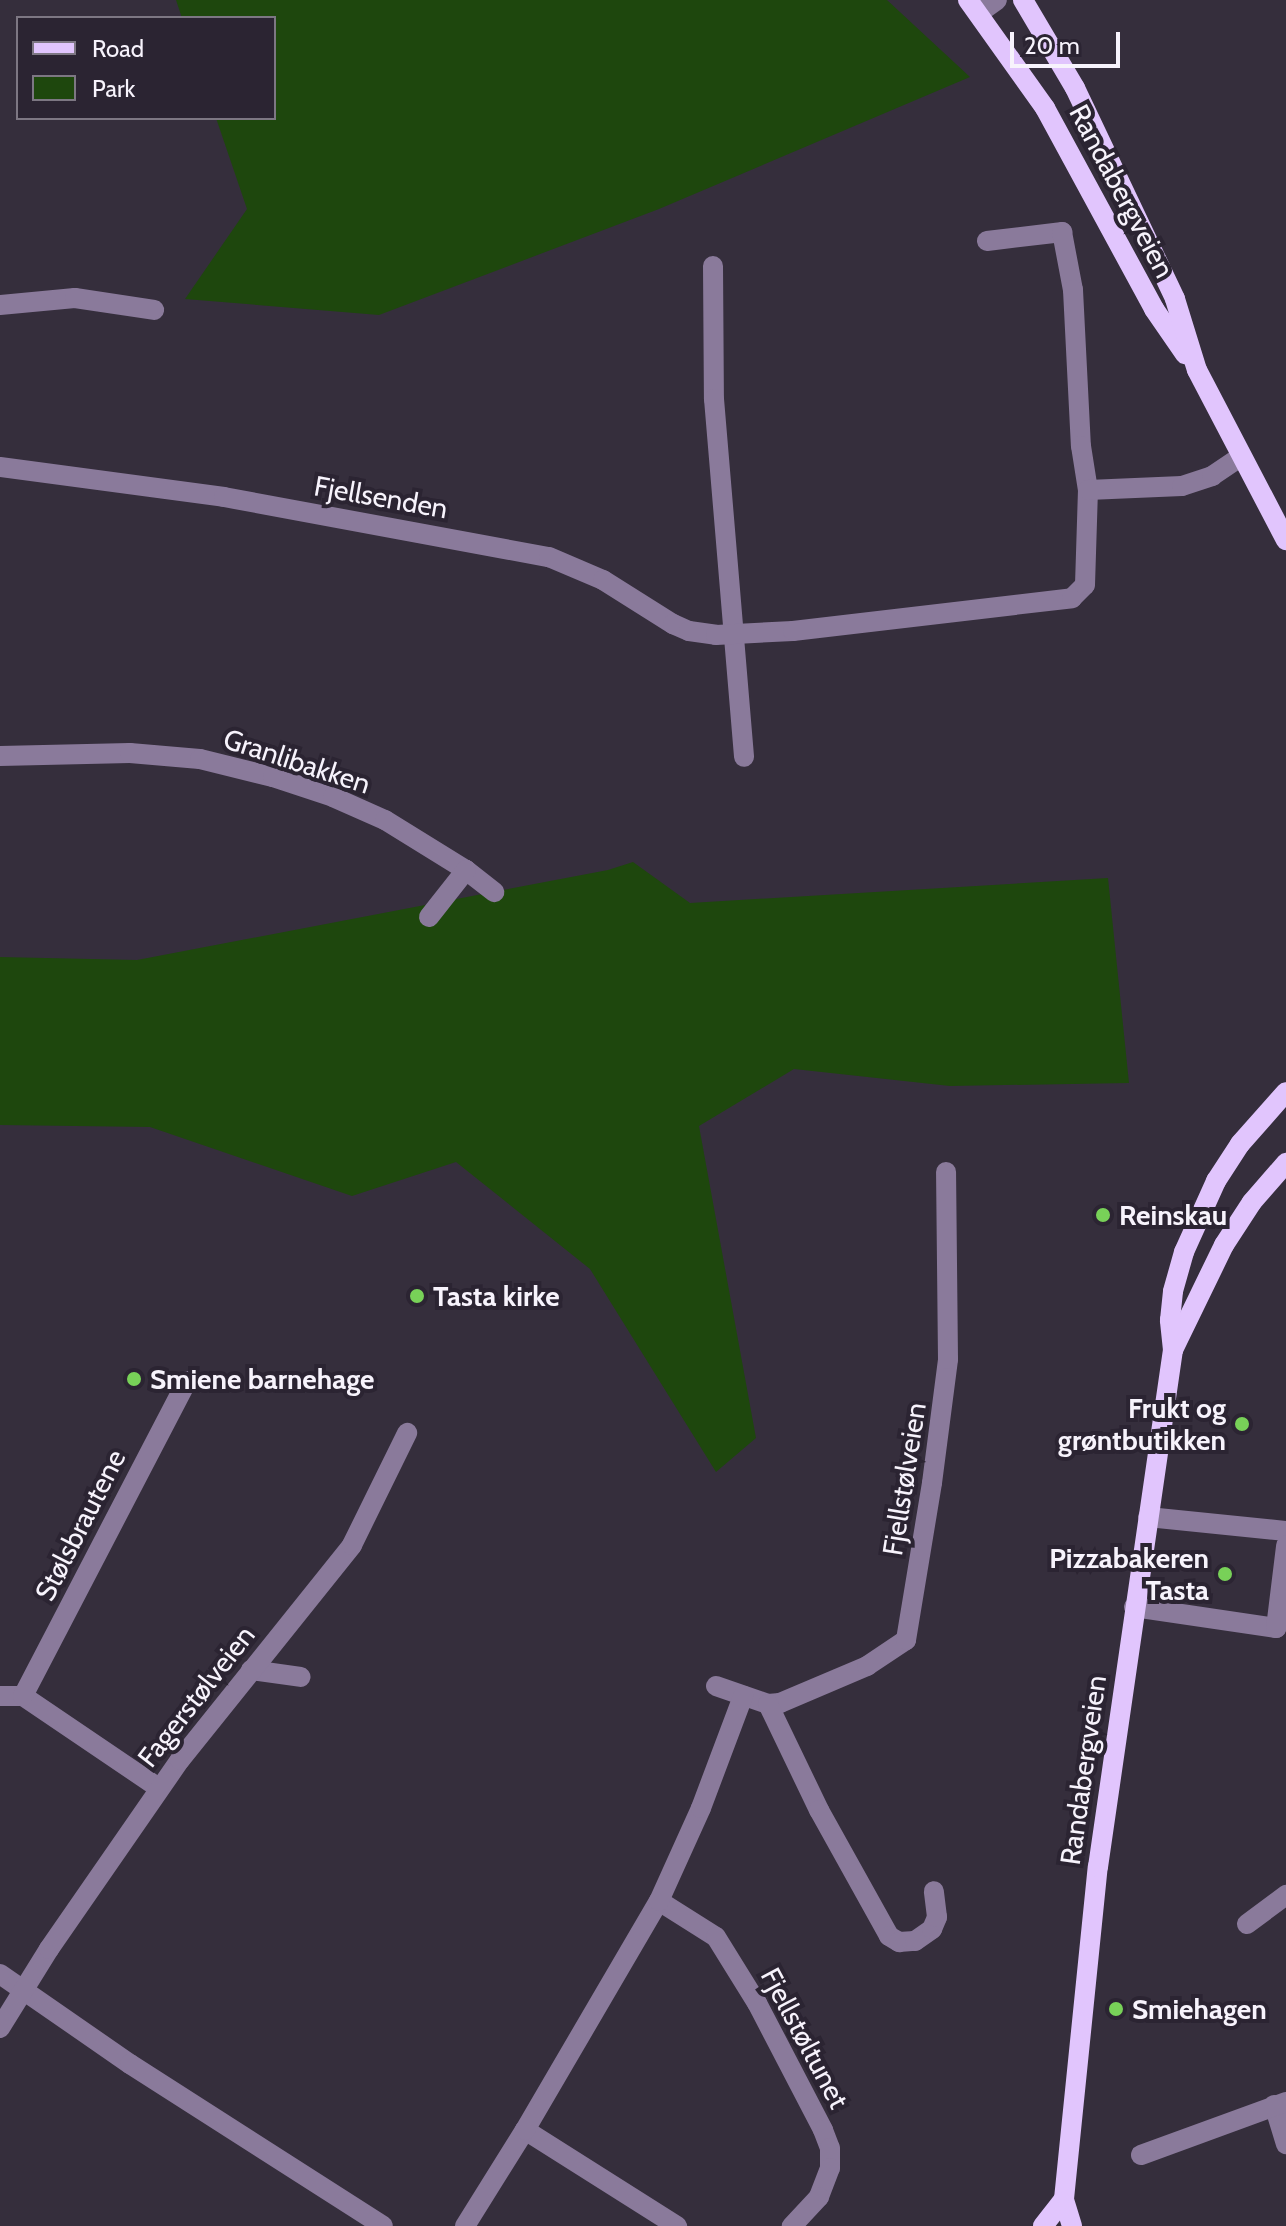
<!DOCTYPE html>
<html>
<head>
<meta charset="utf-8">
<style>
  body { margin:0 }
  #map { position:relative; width:1286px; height:2226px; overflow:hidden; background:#352e3c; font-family:Cabin,sans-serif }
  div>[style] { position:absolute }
  .green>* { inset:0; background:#1e470d }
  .minor>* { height:20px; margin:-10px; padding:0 10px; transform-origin:10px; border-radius:10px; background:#8a7a9b }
  .major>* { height:20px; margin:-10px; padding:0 10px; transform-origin:10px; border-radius:10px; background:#e1c5fd }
  .dots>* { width:22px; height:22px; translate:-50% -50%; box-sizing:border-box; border:4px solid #2b2432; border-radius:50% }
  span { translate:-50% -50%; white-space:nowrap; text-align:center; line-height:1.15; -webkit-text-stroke:8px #2b2432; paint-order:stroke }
  .street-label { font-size:28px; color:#f7f3fc }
  .poi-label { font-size:28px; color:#f7f3fc; font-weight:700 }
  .left { translate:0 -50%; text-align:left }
  .right { translate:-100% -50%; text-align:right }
  .legend { position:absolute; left:16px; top:16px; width:260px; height:104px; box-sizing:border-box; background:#2b2432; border:2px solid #7d7783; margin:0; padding:10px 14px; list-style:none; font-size:24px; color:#f7f3fc }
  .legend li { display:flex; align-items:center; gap:16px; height:40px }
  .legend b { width:40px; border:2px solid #7d7783 }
  .scale { position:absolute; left:1010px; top:32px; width:110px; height:36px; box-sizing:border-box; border:4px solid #f7f3fc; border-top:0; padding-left:10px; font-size:24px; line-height:28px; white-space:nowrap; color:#f7f3fc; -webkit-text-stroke:6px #2b2432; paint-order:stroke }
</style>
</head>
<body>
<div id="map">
  <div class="green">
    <div style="clip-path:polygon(176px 0,887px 0,970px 77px,659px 209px,379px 315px,185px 299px,247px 209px,216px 118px,274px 118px,274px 18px,182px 18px)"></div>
    <div style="clip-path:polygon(633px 862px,690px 903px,1108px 878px,1129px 1083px,950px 1086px,794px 1069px,699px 1126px,756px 1438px,716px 1472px,590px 1269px,456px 1162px,352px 1196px,150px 1127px,0 1125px,0 957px,137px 960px,608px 870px)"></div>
  </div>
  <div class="minor">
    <div style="left:979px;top:13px;width:22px;rotate:-36deg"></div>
    <div style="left:987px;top:241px;width:76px;rotate:-6.8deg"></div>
    <div style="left:1062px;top:232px;width:59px;rotate:79.3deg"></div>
    <div style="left:1073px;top:290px;width:156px;rotate:87.1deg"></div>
    <div style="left:1081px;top:446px;width:45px;rotate:81deg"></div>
    <div style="left:713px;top:266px;width:133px;rotate:89.6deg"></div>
    <div style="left:714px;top:399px;width:359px;rotate:85.2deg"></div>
    <div style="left:0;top:305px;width:75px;rotate:-5.3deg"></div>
    <div style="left:75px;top:298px;width:80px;rotate:8.6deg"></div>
    <div style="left:0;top:467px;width:226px;rotate:7.6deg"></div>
    <div style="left:224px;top:497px;width:330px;rotate:10.5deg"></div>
    <div style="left:549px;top:557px;width:59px;rotate:23.1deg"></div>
    <div style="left:603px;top:580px;width:83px;rotate:32.2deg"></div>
    <div style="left:673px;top:624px;width:17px;rotate:24deg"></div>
    <div style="left:689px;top:631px;width:27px;rotate:8deg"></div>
    <div style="left:716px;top:635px;width:77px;rotate:-3deg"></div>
    <div style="left:793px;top:631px;width:281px;rotate:-6.7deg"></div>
    <div style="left:1072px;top:598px;width:18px;rotate:-45deg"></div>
    <div style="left:1085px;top:585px;width:95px;rotate:-88.2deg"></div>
    <div style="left:1088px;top:490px;width:94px;rotate:-2.4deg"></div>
    <div style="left:1182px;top:486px;width:32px;rotate:-18deg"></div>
    <div style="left:1212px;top:476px;width:34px;rotate:-34deg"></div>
    <div style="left:0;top:756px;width:130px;rotate:-1.3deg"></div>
    <div style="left:130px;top:753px;width:70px;rotate:4.9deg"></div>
    <div style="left:200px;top:759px;width:75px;rotate:13.9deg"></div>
    <div style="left:273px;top:777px;width:63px;rotate:18.4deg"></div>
    <div style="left:333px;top:797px;width:57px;rotate:23.9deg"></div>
    <div style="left:385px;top:820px;width:95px;rotate:31.7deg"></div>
    <div style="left:466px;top:870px;width:36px;rotate:38deg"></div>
    <div style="left:429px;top:917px;width:60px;rotate:-51.8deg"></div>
    <div style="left:1148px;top:1517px;width:139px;rotate:5.8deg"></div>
    <div style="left:1134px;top:1607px;width:144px;rotate:8.4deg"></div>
    <div style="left:1276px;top:1628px;width:83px;rotate:-83deg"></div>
    <div style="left:251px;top:1670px;width:50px;rotate:8deg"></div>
    <div style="left:716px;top:1686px;width:55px;rotate:19.1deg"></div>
    <div style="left:768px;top:1704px;width:12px;rotate:-5deg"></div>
    <div style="left:780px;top:1703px;width:95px;rotate:-23deg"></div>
    <div style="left:867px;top:1666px;width:47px;rotate:-33.7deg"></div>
    <div style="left:906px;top:1640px;width:159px;rotate:-80.6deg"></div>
    <div style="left:932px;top:1483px;width:125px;rotate:-82.6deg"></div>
    <div style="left:948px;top:1359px;width:187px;rotate:-90.6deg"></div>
    <div style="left:0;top:1696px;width:23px"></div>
    <div style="left:23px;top:1696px;width:164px;rotate:34.1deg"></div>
    <div style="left:23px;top:1696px;width:355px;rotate:-62.5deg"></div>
    <div style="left:768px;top:1704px;width:118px;rotate:64.3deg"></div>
    <div style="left:819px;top:1810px;width:144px;rotate:60.9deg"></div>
    <div style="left:889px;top:1936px;width:12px;rotate:31deg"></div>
    <div style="left:899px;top:1942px;width:16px;rotate:-4deg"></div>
    <div style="left:915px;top:1941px;width:21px;rotate:-35deg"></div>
    <div style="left:932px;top:1929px;width:13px;rotate:-67deg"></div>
    <div style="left:937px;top:1917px;width:26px;rotate:-97deg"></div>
    <div style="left:659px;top:1901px;width:67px;rotate:32.3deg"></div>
    <div style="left:716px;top:1937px;width:78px;rotate:58.2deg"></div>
    <div style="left:757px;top:2003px;width:143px;rotate:62.5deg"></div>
    <div style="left:823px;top:2130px;width:19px;rotate:69deg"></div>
    <div style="left:830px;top:2148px;width:20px;rotate:90deg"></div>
    <div style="left:830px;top:2168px;width:31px;rotate:111deg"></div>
    <div style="left:819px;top:2197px;width:40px;rotate:133deg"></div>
    <div style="left:1247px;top:1924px;width:49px;rotate:-36.6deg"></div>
    <div style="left:0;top:1974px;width:158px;rotate:34.7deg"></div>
    <div style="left:130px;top:2064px;width:300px;rotate:32.6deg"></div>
    <div style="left:0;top:2028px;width:93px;rotate:-58.2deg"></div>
    <div style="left:49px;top:1949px;width:230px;rotate:-55.3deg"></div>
    <div style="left:180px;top:1760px;width:275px;rotate:-51.3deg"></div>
    <div style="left:352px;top:1545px;width:125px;rotate:-63.8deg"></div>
    <div style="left:1274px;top:2105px;width:41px;rotate:72.9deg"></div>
    <div style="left:525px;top:2130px;width:180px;rotate:32.3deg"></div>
    <div style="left:1141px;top:2155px;width:154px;rotate:-20.1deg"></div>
    <div style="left:465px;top:2226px;width:113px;rotate:-58deg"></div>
    <div style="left:525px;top:2130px;width:265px;rotate:-59.7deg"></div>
    <div style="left:659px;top:1901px;width:102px;rotate:-65.7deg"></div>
    <div style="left:701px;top:1808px;width:120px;rotate:-69.4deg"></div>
  </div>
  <div class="major">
    <div style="left:968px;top:0;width:133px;rotate:54.5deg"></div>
    <div style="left:1045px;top:108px;width:229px;rotate:61.5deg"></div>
    <div style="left:1154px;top:309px;width:55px;rotate:55.4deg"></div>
    <div style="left:1023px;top:0;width:102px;rotate:59.4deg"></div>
    <div style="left:1075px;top:88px;width:233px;rotate:64.6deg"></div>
    <div style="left:1175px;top:299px;width:74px;rotate:72.8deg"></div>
    <div style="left:1197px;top:370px;width:192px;rotate:62.4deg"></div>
    <div style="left:1173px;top:1350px;width:117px;rotate:-64.1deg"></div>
    <div style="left:1224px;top:1245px;width:51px;rotate:-56.9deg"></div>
    <div style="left:1252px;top:1202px;width:52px;rotate:-48.9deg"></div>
    <div style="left:1043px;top:2226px;width:34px;rotate:-52deg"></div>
    <div style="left:1072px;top:2226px;width:28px;rotate:-107deg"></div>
    <div style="left:1064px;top:2199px;width:334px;rotate:-84.2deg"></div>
    <div style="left:1098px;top:1867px;width:522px;rotate:-81.75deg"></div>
    <div style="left:1173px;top:1350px;width:30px;rotate:-96deg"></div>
    <div style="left:1170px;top:1320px;width:29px;rotate:-84deg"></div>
    <div style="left:1173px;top:1291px;width:41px;rotate:-74.2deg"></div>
    <div style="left:1184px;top:1252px;width:78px;rotate:-65.7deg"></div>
    <div style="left:1216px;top:1181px;width:44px;rotate:-57deg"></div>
    <div style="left:1240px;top:1144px;width:69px;rotate:-48.5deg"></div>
  </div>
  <div class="dots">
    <div style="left:1103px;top:1215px;background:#78d158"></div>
    <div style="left:417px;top:1296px;background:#78d158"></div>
    <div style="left:134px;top:1379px;background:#78d158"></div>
    <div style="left:1242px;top:1424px;background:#78d158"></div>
    <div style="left:1225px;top:1574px;background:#78d158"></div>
    <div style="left:1116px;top:2009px;background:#78d158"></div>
  </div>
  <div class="street-label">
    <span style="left:1122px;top:191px;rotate:62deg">Randabergveien</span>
    <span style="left:381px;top:497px;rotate:10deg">Fjellsenden</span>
    <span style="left:297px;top:761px;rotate:18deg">Granlibakken</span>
    <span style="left:904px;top:1479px;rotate:-81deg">Fjellstølveien</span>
    <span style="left:80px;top:1525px;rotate:-63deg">Stølsbrautene</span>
    <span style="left:196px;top:1696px;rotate:-52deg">Fagerstølveien</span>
    <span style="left:1083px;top:1770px;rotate:-82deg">Randabergveien</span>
    <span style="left:805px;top:2038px;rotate:62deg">Fjellstøltunet</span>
  </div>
  <div class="poi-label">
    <span class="left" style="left:1119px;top:1215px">Reinskau</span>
    <span class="left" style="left:433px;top:1296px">Tasta kirke</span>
    <span class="left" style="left:150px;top:1379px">Smiene barnehage</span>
    <span class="right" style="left:1226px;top:1424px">Frukt og<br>grøntbutikken</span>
    <span class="right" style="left:1209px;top:1574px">Pizzabakeren<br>Tasta</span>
    <span class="left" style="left:1132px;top:2009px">Smiehagen</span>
  </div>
  <ul class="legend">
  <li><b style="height:10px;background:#e1c5fd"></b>Road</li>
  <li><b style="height:22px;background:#1e470d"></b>Park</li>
  </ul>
  <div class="scale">20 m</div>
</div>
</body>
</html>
